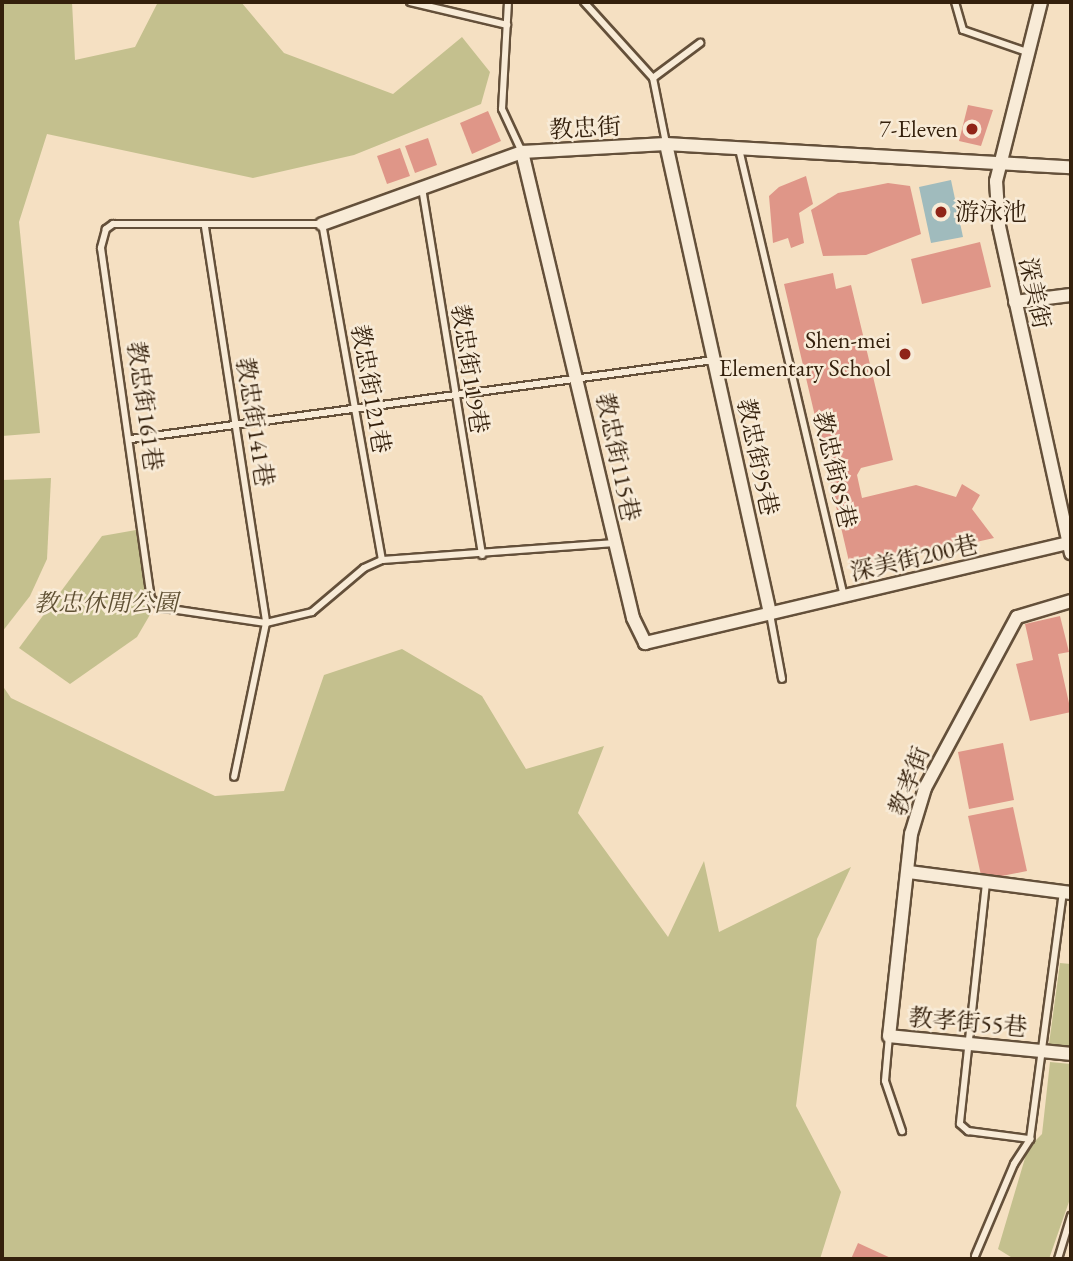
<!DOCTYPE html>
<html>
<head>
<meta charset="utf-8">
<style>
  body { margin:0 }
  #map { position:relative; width:1073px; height:1261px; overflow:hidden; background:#f5e0c2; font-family:"EB Garamond","Noto Serif TC",serif }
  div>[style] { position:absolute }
  .green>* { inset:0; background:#c4c08e }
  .water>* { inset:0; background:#a0bbbd }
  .building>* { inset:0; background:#df9688 }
  .roads { filter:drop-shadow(2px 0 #64503a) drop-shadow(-2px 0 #64503a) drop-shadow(0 2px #64503a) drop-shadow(0 -2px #64503a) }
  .lane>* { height:6px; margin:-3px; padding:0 3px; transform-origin:3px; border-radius:3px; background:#f8ebd7 }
  .street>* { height:12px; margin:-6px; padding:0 6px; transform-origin:6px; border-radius:6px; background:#f8ebd7 }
  .dots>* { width:19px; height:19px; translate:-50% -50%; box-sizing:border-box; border:4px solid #f8ebd7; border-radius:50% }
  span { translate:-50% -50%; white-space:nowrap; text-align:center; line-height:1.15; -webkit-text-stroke:5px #f8ebd7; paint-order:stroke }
  .street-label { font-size:24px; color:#34200c }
  .poi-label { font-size:24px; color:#34200c }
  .right { translate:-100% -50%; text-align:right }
  .left { translate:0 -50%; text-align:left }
  .park-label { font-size:24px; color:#5f5033; font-style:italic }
  .frame { position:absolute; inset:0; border:4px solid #34200c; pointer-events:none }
</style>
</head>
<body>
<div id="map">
  <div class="green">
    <div style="clip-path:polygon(2px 2px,72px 2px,75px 60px,135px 47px,158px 2px,241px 2px,284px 53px,393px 94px,462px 37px,490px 72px,481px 104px,354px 155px,253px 178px,47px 134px,19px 222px,40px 433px,2px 436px)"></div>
    <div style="clip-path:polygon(51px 478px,47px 559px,30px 596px,2px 632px,2px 480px)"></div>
    <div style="clip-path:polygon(136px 530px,151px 613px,137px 637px,70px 684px,19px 648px,102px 536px)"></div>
    <div style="clip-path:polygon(402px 649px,482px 696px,526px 769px,604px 746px,578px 813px,668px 937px,704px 861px,719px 932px,851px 867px,817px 939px,796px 1106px,841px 1192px,820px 1259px,2px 1259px,2px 685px,11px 698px,215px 796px,284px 791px,324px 675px)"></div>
    <div style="clip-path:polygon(1060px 963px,1071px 964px,1071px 1047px,1049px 1044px)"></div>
    <div style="clip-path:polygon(1050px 1062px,1071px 1064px,1071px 1196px,1049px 1259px,1014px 1259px,998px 1249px,1028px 1148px,1042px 1134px)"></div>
  </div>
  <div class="water">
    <div style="clip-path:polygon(951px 180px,963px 237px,931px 243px,919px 187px)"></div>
  </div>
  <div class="building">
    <div style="clip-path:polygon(968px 105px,993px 110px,981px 146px,959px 141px)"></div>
    <div style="clip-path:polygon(488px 111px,501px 141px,472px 154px,460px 123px)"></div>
    <div style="clip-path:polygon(428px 138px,437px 165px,415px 173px,405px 146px)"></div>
    <div style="clip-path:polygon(400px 148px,410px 176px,387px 184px,377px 156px)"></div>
    <div style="clip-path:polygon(806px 176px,813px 204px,799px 213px,804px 243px,791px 248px,788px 238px,773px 243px,769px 196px,779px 187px)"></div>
    <div style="clip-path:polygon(888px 183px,910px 186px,921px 234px,866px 255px,823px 256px,811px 210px,838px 193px)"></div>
    <div style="clip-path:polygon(980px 242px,991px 287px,922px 304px,911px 259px)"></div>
    <div style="clip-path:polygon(833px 273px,836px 289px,851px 285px,893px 460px,861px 468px,857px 475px,862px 498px,916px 485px,956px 497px,962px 484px,980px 495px,972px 509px,994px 538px,851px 570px,784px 284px)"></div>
    <div style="clip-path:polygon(1060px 616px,1069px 652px,1058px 654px,1071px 712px,1030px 721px,1016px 664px,1033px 660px,1025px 624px)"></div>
    <div style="clip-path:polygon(1003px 743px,1014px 800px,969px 809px,958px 752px)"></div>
    <div style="clip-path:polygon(1013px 807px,1027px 871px,982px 880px,968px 816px)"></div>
    <div style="clip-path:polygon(858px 1243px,893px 1259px,851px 1259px)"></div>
  </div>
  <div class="roads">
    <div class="lane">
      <div style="left:410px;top:2px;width:100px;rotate:13.3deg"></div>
      <div style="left:508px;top:2px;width:107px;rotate:93.2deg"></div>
      <div style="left:502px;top:109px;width:47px;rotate:65.1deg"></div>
      <div style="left:584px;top:2px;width:103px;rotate:47.8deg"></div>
      <div style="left:653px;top:78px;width:66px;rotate:78.7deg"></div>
      <div style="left:955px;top:2px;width:29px;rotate:74deg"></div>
      <div style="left:963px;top:30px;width:68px;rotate:19deg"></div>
      <div style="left:653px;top:78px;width:59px;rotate:-36.7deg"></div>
      <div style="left:739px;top:149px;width:459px;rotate:76.8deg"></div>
      <div style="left:422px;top:188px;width:372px;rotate:80.7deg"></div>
      <div style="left:205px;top:227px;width:401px;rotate:81.2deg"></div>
      <div style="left:266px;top:623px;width:157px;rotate:101.7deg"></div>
      <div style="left:131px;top:439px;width:588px;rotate:-7.72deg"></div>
      <div style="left:382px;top:560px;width:341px;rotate:-100.1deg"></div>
      <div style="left:322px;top:224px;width:209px;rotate:180deg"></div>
      <div style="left:113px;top:224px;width:9px;rotate:144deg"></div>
      <div style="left:106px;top:229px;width:20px;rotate:105deg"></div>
      <div style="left:101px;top:248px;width:355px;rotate:81.9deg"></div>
      <div style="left:151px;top:599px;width:16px;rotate:35deg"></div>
      <div style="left:164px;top:608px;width:103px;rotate:8.4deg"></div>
      <div style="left:266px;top:623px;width:47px;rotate:-13.4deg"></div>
      <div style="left:312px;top:612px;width:68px;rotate:-40.2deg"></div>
      <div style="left:364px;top:568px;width:20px;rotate:-24deg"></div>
      <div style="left:382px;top:560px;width:234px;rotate:-4.2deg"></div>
      <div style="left:770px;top:614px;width:66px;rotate:79.5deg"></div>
      <div style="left:986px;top:883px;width:242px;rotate:96.2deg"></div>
      <div style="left:960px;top:1124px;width:11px;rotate:41deg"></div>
      <div style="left:968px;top:1131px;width:63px;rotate:7.4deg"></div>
      <div style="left:889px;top:1036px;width:45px;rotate:95.1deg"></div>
      <div style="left:885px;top:1081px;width:53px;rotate:71.2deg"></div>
      <div style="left:975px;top:1256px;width:100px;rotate:-67deg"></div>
      <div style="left:1014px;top:1164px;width:30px;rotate:-57deg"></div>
      <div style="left:1030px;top:1139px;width:249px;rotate:-82.4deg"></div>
      <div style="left:1058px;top:1259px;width:45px;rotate:-73.2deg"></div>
    </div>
    <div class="street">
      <div style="left:1041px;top:2px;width:185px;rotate:104.1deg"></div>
      <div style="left:996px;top:181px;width:45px;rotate:86.2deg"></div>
      <div style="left:999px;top:226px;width:335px;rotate:77.6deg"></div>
      <div style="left:666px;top:144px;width:481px;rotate:77.5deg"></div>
      <div style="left:522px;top:152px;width:479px;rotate:76.6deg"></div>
      <div style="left:633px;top:618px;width:28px;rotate:64deg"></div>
      <div style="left:645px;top:643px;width:438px;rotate:-13.3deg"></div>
      <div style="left:322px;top:224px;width:213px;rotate:-19.8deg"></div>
      <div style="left:522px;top:152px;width:144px;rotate:-3.2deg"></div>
      <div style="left:666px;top:144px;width:406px;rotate:3.3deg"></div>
      <div style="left:1015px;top:302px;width:56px;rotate:-7.1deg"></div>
      <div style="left:1071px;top:601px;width:56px;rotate:163.5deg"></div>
      <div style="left:1017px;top:617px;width:194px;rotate:118.3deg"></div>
      <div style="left:925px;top:788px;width:48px;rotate:106.9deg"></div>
      <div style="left:911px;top:834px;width:203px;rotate:96.2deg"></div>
      <div style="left:889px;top:1036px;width:183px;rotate:5.6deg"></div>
      <div style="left:909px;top:872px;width:163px;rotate:7.4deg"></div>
    </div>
  </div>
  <div class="dots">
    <div style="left:972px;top:129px;background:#8f2418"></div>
    <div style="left:941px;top:212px;background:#8f2418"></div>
    <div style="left:905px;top:354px;background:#8f2418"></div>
  </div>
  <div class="street-label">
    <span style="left:585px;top:128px;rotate:-3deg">教忠街</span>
    <span style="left:1035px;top:293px;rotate:78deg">深美街</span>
    <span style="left:470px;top:369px;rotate:81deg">教忠街119巷</span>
    <span style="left:371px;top:389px;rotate:80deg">教忠街121巷</span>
    <span style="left:145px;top:406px;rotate:82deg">教忠街161巷</span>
    <span style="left:255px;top:422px;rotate:81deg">教忠街141巷</span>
    <span style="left:618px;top:457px;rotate:78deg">教忠街115巷</span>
    <span style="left:758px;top:457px;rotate:78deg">教忠街95巷</span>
    <span style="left:835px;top:470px;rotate:77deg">教忠街85巷</span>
    <span style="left:914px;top:558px;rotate:-13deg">深美街200巷</span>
    <span style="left:909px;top:781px;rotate:-69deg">教孝街</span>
    <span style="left:968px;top:1022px;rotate:5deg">教孝街55巷</span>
  </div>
  <div class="poi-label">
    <span class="right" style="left:958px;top:129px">7-Eleven</span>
    <span class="left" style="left:955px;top:212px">游泳池</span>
    <span class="right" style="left:891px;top:354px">Shen-mei<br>Elementary School</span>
  </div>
  <div class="park-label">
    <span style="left:106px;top:603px">教忠休閒公園</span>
  </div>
  <div class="frame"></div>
</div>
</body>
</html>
